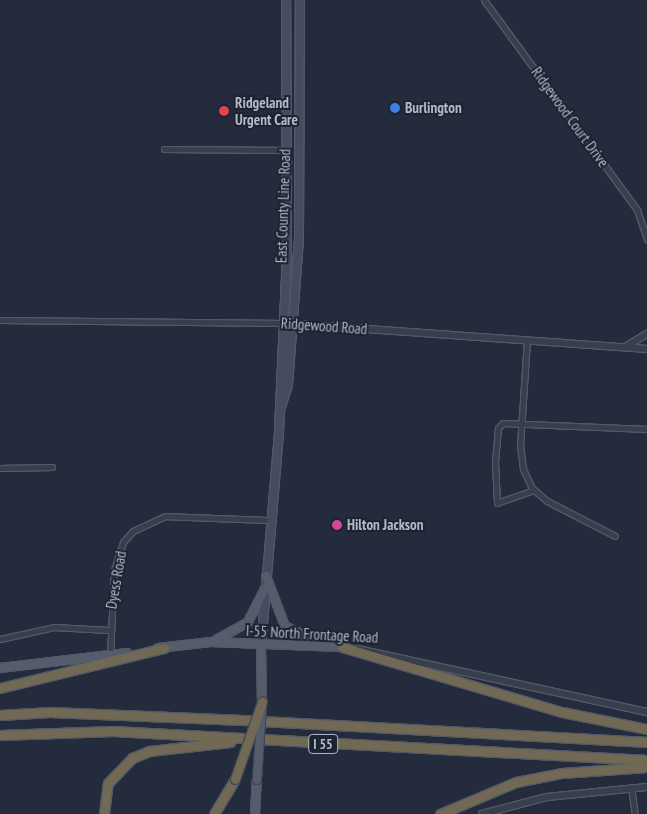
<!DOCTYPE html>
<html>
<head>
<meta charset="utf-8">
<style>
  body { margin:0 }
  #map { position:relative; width:647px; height:814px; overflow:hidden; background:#232b3c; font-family:"PT Sans Narrow",sans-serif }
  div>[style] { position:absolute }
  .roads { filter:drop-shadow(1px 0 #525967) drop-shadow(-1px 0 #525967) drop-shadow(0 1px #525967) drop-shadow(0 -1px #525967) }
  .minor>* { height:5px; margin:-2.5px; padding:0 2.5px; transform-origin:2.5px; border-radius:2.5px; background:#373e4c }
  .tertiary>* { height:6px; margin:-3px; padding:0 3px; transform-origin:3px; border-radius:3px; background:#373e4c }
  .secondary>* { height:8px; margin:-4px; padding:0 4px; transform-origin:4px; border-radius:4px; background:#454c5f }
  .primary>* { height:8px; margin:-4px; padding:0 4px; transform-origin:4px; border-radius:4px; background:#555d6c }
  .motorway>* { height:9px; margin:-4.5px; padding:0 4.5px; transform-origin:4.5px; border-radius:4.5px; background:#726954 }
  .bridges { filter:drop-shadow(1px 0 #404755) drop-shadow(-1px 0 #404755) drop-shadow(0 1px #404755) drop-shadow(0 -1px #404755) }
  .primary-bridge>* { height:8px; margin:-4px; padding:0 4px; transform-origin:4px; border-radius:4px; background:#555d6c }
  .motorway-bridge>* { height:9px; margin:-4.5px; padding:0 4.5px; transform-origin:4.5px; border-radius:4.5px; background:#726954 }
  .dots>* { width:14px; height:14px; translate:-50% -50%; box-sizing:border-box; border:2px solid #1c2331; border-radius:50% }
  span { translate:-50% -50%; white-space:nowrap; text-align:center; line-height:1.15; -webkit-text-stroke:4px #1c2331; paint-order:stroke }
  .shield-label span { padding:1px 4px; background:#1c2331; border:1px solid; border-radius:4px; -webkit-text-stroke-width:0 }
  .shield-label { font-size:14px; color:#b3b9c7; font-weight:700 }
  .poi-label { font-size:15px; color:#b3b9c7; font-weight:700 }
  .left { translate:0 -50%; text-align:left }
  .street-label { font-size:15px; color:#b3b9c7 }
</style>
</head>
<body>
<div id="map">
  <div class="roads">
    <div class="minor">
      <div style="left:484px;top:0;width:260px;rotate:53.9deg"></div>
      <div style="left:637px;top:210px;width:31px;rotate:71deg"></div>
      <div style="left:164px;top:149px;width:122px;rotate:0.5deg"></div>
      <div style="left:0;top:320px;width:283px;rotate:0.6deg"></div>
      <div style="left:527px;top:340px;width:105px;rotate:93.8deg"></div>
      <div style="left:520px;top:445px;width:24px;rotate:83deg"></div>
      <div style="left:523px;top:469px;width:21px;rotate:65deg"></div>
      <div style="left:532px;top:488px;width:20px;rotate:41deg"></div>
      <div style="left:547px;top:501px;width:76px;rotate:27.2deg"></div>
      <div style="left:0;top:468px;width:52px;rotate:-1.1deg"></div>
      <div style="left:534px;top:490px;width:39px;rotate:161deg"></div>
      <div style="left:497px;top:503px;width:41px;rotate:-92.8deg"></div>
      <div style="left:495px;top:462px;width:34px;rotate:-85deg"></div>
      <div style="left:498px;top:428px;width:7px;rotate:-45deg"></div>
      <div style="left:503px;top:423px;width:144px;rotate:2.4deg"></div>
      <div style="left:0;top:639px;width:55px;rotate:-12.5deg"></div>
      <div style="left:54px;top:627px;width:54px;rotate:3.2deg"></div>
      <div style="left:110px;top:656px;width:86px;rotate:-87.3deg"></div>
      <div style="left:114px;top:570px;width:29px;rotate:-72deg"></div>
      <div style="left:123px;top:542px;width:15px;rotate:-48deg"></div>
      <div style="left:133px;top:531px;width:35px;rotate:-25deg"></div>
      <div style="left:165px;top:516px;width:106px;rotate:2.2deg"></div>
      <div style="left:631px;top:787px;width:27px;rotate:82deg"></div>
    </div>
    <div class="tertiary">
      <div style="left:283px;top:323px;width:365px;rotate:4.1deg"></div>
      <div style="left:625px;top:347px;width:26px;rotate:-31deg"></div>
      <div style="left:358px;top:649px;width:296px;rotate:12.3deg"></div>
      <div style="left:482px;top:814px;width:67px;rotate:-14.7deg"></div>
      <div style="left:547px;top:797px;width:100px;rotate:-5.7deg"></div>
    </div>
    <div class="secondary">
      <div style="left:280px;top:410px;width:26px;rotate:-72deg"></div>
      <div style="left:288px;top:385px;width:145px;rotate:-85.7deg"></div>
      <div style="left:299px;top:240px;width:240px;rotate:-89.8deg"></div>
      <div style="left:261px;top:647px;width:217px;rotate:-85.2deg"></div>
      <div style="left:279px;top:431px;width:176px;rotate:-87.4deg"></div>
      <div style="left:287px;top:255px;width:255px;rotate:-90.2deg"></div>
    </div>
    <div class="primary">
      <div style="left:266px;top:576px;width:53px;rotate:69.2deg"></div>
      <div style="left:285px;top:626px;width:41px;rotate:25.9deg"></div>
      <div style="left:216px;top:640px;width:37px;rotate:-29deg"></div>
      <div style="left:248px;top:622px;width:38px;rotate:-63deg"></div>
      <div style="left:261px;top:647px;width:55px;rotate:89deg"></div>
      <div style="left:158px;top:648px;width:53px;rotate:-6.5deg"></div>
      <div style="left:211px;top:642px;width:131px;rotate:2.2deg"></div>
      <div style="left:0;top:668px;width:128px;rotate:-6.7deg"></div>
      <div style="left:255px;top:814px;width:34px;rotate:-87deg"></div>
    </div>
    <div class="motorway">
      <div style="left:342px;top:647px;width:229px;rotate:16.5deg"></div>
      <div style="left:562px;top:712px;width:87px;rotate:11.3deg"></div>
      <div style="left:0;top:688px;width:169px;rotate:-13.7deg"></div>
      <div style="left:0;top:715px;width:50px;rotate:-3.4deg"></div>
      <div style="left:50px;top:712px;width:211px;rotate:2.4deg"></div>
      <div style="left:261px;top:721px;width:387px;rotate:3.1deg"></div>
      <div style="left:0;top:735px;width:113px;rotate:-2deg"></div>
      <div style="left:113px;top:731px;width:535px;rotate:3.11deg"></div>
      <div style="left:104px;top:814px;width:31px;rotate:-83deg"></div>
      <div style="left:108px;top:783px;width:35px;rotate:-46deg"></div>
      <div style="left:132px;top:758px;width:18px;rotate:-22deg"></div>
      <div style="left:149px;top:751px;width:82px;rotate:-6.3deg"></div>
      <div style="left:214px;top:814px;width:41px;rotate:-59deg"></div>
      <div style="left:440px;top:814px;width:82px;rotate:-22.8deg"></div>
      <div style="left:516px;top:782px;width:47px;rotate:-11.1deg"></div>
      <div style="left:562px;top:773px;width:85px;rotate:-4deg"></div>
    </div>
  </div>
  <div class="bridges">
    <div class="primary-bridge">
      <div style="left:257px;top:780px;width:73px;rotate:-86.1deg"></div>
    </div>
    <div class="motorway-bridge">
      <div style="left:235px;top:779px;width:82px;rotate:-70.7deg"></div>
    </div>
  </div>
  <div class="dots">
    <div style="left:395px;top:108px;background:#3f7fe0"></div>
    <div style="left:224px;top:111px;background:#e0444e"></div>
    <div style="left:337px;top:525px;background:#d1479c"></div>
  </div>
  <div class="shield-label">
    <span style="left:323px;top:744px">I 55</span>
  </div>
  <div class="poi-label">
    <span class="left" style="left:235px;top:111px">Ridgeland<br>Urgent Care</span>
    <span class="left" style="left:405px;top:108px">Burlington</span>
    <span class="left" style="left:347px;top:525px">Hilton Jackson</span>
  </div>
  <div class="street-label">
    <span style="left:570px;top:117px;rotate:54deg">Ridgewood Court Drive</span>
    <span style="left:283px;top:206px;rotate:-88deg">East County Line Road</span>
    <span style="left:324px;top:326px;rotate:4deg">Ridgewood Road</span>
    <span style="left:116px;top:580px;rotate:-80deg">Dyess Road</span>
    <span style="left:312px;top:634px;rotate:3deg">I-55 North Frontage Road</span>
  </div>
</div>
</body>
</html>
